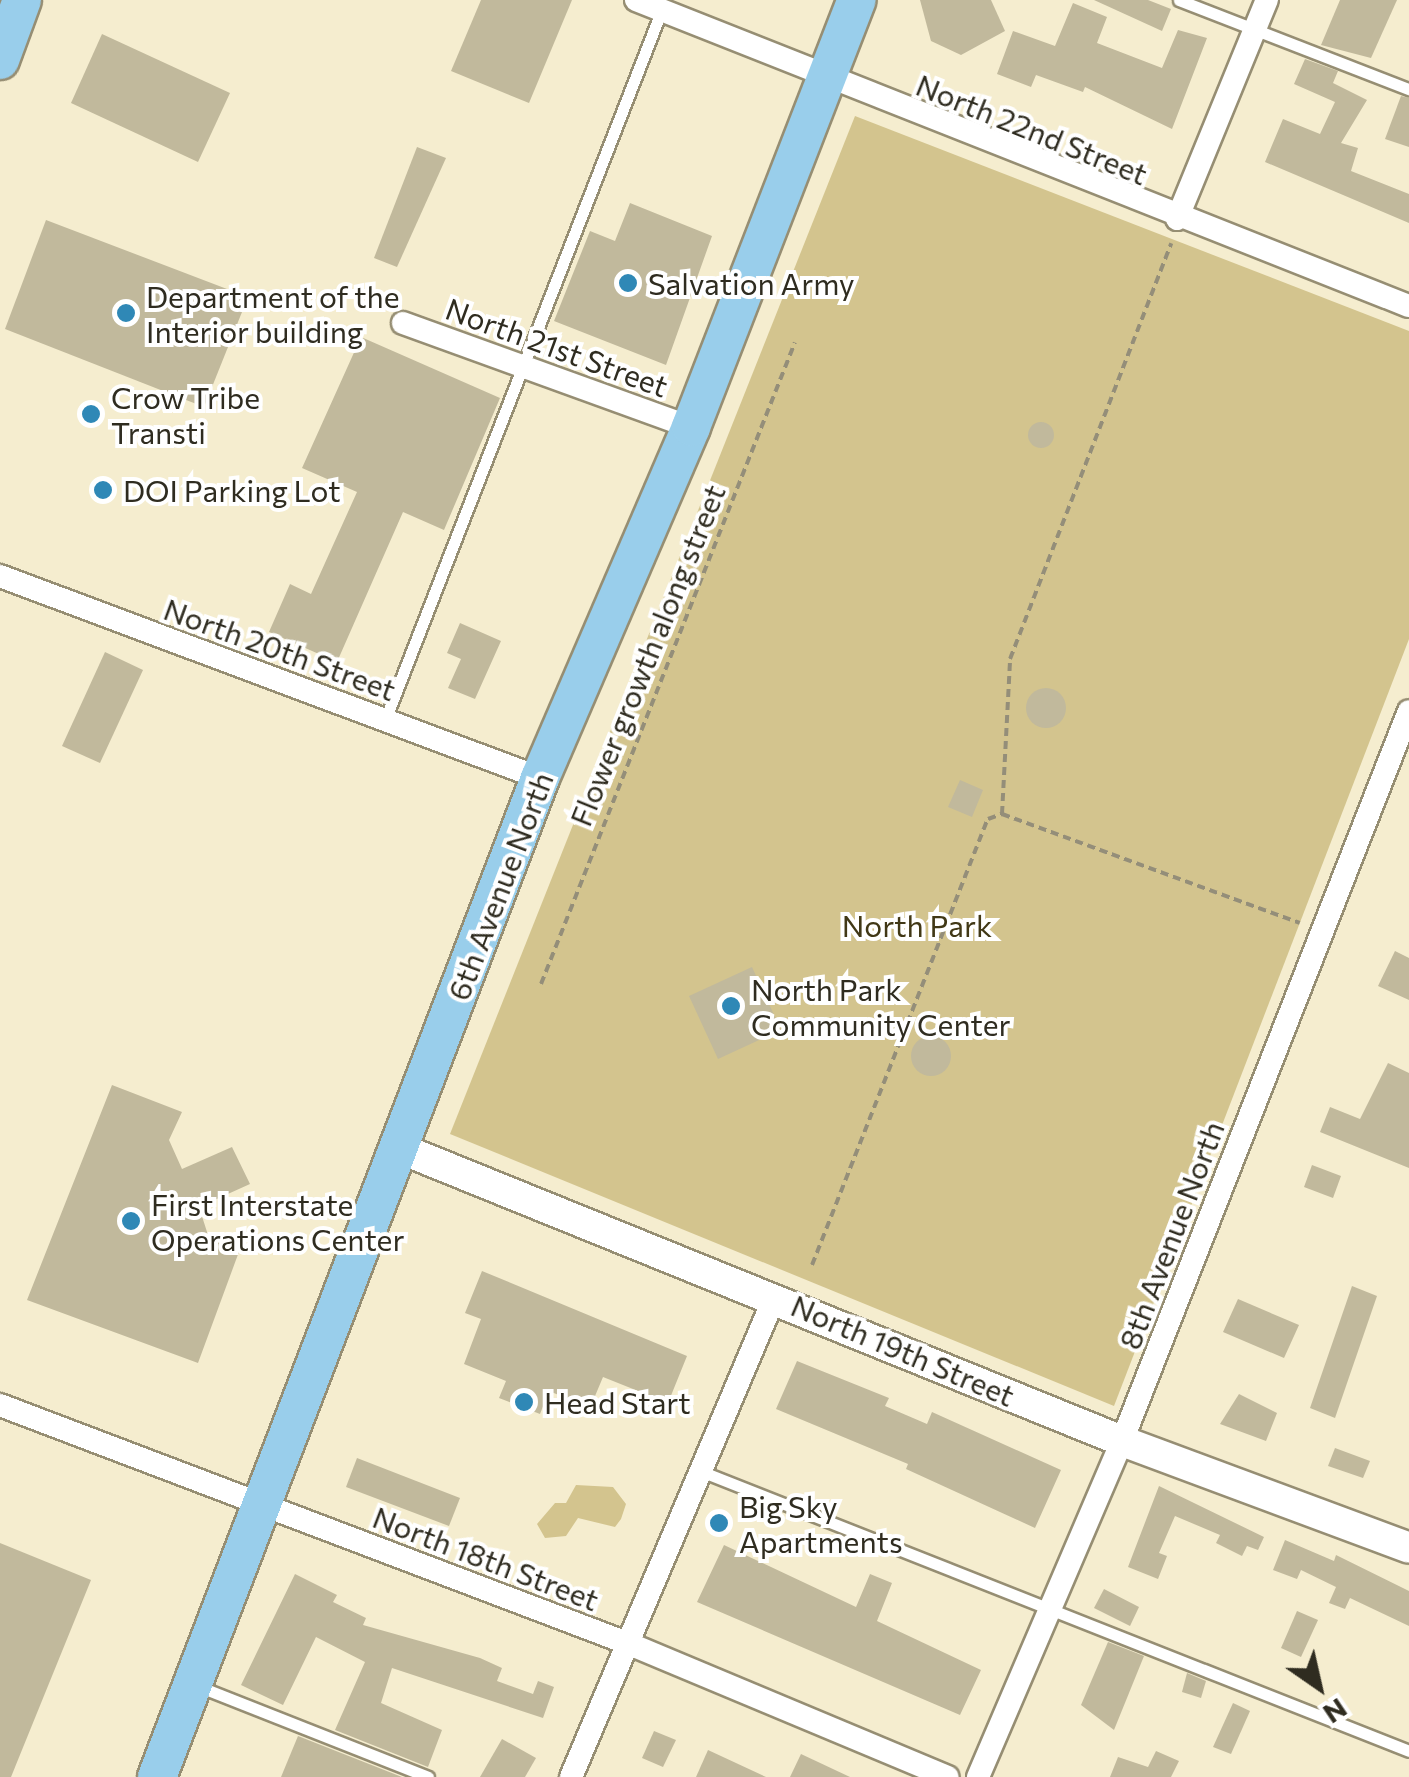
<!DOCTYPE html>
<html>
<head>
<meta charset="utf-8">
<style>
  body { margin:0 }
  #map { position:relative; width:1409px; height:1777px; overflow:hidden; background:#f5edcf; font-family:Commissioner,sans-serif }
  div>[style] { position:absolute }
  .green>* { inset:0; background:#d3c48e }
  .building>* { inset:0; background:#c1b99c }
  .round { border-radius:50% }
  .path>* { height:4px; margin-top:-2px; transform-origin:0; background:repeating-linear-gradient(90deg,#948e79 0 8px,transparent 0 13px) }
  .roads { filter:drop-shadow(2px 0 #968e73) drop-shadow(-2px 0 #968e73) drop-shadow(0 2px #968e73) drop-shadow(0 -2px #968e73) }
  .service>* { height:11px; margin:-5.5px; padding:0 5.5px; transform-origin:5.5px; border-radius:5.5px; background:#fff }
  .minor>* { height:22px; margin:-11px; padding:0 11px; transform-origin:11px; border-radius:11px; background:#fff }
  .tertiary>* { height:30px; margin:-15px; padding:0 15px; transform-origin:15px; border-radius:15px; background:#fff }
  .primary>* { height:38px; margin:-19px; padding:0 19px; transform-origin:19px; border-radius:19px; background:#99ceeb }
  .dots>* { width:28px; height:28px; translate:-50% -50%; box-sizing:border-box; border:5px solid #fff; border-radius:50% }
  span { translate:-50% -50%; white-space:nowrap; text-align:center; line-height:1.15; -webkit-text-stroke:8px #fff; paint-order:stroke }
  .street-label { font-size:30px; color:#2f2c20 }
  .poi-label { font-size:30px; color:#2f2c20 }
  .left { translate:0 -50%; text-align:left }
  .park-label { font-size:30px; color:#413816 }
  .north { position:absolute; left:1269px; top:1637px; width:100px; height:100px; -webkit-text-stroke:8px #fff; paint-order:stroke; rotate:146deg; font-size:28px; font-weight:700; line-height:40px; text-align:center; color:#2f2c20 }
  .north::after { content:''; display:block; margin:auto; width:35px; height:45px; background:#2f2c20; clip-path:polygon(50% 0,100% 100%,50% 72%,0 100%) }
</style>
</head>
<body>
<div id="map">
  <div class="green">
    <div style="clip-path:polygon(855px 116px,1409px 331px,1409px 639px,1114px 1406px,450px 1134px)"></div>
    <div style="clip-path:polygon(576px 1485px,613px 1487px,626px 1504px,621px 1519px,615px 1527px,578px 1518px,566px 1536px,545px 1538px,537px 1524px,555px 1503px,566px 1503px)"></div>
  </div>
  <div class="building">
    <div style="clip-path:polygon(481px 0,572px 0,529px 103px,451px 71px)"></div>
    <div style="clip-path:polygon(920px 0,991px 0,1005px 31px,961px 55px,931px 41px)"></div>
    <div style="clip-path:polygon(1094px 0,1148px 0,1171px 9px,1162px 31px)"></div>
    <div style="clip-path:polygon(1340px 0,1397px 0,1371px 58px,1321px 45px)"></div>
    <div style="clip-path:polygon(1073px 3px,1107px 17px,1097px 43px,1162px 68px,1178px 30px,1207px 38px,1172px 129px,1085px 87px,1083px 92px,1036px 75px,1031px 87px,997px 74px,1013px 31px,1055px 46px)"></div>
    <div style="clip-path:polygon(102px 34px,230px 93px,198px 162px,71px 103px)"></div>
    <div style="clip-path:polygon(1305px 59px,1338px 71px,1333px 83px,1367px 100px,1341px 143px,1358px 148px,1351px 171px,1409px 194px,1409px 223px,1265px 162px,1283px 119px,1320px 134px,1335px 102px,1294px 84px)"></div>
    <div style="clip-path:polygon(1401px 96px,1409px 98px,1409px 147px,1385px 139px)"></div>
    <div style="clip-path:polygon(417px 147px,446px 158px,397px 267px,374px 258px)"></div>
    <div style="clip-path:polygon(630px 203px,712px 236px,666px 365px,554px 321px,590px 231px,615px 241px)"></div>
    <div style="clip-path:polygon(46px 220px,248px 297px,204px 407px,5px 329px)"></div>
    <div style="clip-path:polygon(361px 337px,500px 398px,444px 530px,403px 512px,337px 662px,269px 632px,290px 584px,311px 594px,357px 492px,302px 468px)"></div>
    <div class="round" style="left:1028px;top:422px;width:26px;height:26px"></div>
    <div style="clip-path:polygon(460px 623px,501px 641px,475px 699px,448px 688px,461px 659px,447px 653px)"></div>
    <div style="clip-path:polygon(105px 652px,143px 670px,100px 763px,62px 746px)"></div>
    <div class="round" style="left:1026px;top:688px;width:40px;height:40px"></div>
    <div style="clip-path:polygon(960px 780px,983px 790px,972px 817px,948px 807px)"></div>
    <div style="clip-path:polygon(1395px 951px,1409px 958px,1409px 1000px,1378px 986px)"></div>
    <div style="clip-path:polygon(752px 967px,781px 1030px,718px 1059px,689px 996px)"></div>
    <div class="round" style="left:911px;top:1036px;width:40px;height:40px"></div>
    <div style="clip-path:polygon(1388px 1063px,1409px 1073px,1409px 1168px,1320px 1132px,1330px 1107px,1360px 1119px)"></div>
    <div style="clip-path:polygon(112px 1085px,182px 1112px,169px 1140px,182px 1169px,232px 1147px,250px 1184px,199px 1207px,208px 1235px,240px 1249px,198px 1363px,27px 1300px)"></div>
    <div style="clip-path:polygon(1312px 1165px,1341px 1176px,1333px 1198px,1304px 1187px)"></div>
    <div style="clip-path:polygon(482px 1271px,687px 1356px,668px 1403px,603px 1377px,590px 1408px,549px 1391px,540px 1414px,499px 1398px,506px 1381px,464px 1364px,481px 1319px,465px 1313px)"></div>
    <div style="clip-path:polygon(1352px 1286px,1377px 1296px,1335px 1418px,1310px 1408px)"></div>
    <div style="clip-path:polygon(1238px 1299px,1299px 1325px,1284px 1358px,1223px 1332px)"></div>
    <div style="clip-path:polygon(797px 1361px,889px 1398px,885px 1406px,927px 1424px,932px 1412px,1061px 1470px,1035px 1528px,906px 1469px,908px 1464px,776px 1409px)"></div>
    <div style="clip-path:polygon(1239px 1394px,1277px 1413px,1266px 1441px,1220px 1424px)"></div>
    <div style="clip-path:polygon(1335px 1448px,1370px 1461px,1363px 1478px,1328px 1466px)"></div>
    <div style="clip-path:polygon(357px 1458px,460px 1498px,449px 1526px,346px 1487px)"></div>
    <div style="clip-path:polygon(1159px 1486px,1264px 1537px,1258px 1550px,1247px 1546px,1242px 1556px,1216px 1543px,1220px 1535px,1175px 1516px,1159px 1553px,1167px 1556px,1158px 1579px,1128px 1567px)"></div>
    <div style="clip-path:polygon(1285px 1540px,1334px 1561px,1336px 1555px,1409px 1591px,1409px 1626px,1350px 1598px,1345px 1609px,1329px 1603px,1336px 1587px,1301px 1570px,1297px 1579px,1273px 1570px)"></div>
    <div style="clip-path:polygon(0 1543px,91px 1580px,11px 1777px,0 1777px)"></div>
    <div style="clip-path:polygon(724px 1545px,856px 1607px,870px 1574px,892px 1583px,877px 1621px,981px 1670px,960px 1715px,697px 1602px)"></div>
    <div style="clip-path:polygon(295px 1574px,337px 1595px,333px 1602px,366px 1618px,363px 1625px,480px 1658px,502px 1668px,497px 1681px,533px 1694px,538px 1681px,554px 1687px,543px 1718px,392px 1668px,381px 1703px,442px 1730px,428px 1767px,335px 1730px,365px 1662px,316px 1637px,283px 1705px,241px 1685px)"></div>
    <div style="clip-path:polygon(1104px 1589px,1139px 1607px,1130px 1626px,1094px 1608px)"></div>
    <div style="clip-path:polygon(1297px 1611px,1318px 1620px,1301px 1657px,1281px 1648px)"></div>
    <div style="clip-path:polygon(1108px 1642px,1144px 1656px,1114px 1730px,1081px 1705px)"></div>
    <div style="clip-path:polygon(1187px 1673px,1206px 1681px,1201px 1698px,1182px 1692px)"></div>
    <div style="clip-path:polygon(1233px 1703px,1250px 1711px,1231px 1754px,1213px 1747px)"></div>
    <div style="clip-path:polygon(654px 1731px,676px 1740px,663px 1767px,642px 1758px)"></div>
    <div style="clip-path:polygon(298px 1736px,402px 1777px,281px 1777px)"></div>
    <div style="clip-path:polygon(502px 1739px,536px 1758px,525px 1777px,480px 1777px)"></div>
    <div style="clip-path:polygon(708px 1750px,766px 1777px,696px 1777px)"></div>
    <div style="clip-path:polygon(1156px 1751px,1179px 1761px,1171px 1777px,1110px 1777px,1118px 1757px,1148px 1767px)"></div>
    <div style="clip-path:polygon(801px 1754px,850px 1777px,790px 1777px)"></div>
  </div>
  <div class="path">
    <div style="left:1002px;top:814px;width:317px;rotate:20.1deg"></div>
    <div style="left:541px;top:984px;width:690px;rotate:-68.41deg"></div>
    <div style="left:812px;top:1265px;width:479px;rotate:-68.5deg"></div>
    <div style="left:988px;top:819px;width:15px;rotate:-20deg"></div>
    <div style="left:1002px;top:814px;width:155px;rotate:-87deg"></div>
    <div style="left:1010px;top:659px;width:446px;rotate:-68.8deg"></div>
  </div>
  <div class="roads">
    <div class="service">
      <div style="left:1179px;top:0;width:247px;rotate:21.2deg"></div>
      <div style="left:385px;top:720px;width:763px;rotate:-68.71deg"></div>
      <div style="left:703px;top:1472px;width:759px;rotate:21.56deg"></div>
      <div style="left:200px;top:1687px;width:245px;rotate:21.5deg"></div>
    </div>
    <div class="minor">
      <div style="left:636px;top:0;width:831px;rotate:21.6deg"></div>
      <div style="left:1177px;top:219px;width:237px;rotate:-67.7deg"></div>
      <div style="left:403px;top:323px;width:306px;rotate:19.9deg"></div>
      <div style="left:0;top:576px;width:577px;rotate:20.51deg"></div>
      <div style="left:0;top:1405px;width:676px;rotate:20.79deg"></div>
      <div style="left:632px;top:1645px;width:342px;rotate:22.7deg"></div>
      <div style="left:571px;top:1777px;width:522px;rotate:-67.02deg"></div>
      <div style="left:978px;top:1777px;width:366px;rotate:-66.8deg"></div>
      <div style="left:1122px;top:1441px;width:784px;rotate:-68.54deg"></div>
    </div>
    <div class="tertiary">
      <div style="left:399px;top:1148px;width:780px;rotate:22.06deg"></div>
      <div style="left:1122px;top:1441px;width:306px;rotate:20.4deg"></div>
    </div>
    <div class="primary">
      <div style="left:0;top:60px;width:64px;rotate:-69.9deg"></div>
      <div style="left:157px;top:1777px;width:1070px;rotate:-69.02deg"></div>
      <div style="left:540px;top:778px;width:382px;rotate:-66.7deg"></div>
      <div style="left:691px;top:427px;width:458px;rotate:-68.8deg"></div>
    </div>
  </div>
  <div class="dots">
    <div style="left:628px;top:283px;background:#2f88b6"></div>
    <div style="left:126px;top:313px;background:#2f88b6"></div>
    <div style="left:91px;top:414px;background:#2f88b6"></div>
    <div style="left:103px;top:490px;background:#2f88b6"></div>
    <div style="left:731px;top:1006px;background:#2f88b6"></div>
    <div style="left:131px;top:1221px;background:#2f88b6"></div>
    <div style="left:524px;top:1402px;background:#2f88b6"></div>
    <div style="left:719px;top:1523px;background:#2f88b6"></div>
  </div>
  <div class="street-label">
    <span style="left:1032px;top:129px;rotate:22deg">North 22nd Street</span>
    <span style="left:557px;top:347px;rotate:20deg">North 21st Street</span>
    <span style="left:280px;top:649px;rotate:20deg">North 20th Street</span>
    <span style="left:647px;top:655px;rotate:-68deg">Flower growth along street</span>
    <span style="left:500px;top:886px;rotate:-69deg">6th Avenue North</span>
    <span style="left:1171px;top:1235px;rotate:-69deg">8th Avenue North</span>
    <span style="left:903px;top:1350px;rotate:23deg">North 19th Street</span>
    <span style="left:486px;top:1558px;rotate:21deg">North 18th Street</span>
  </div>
  <div class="poi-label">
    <span class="left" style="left:648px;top:283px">Salvation Army</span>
    <span class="left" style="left:146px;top:313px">Department of the<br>Interior building</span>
    <span class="left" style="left:111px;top:414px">Crow Tribe<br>Transti</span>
    <span class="left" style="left:123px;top:490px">DOI Parking Lot</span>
    <span class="left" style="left:751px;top:1006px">North Park<br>Community Center</span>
    <span class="left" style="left:151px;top:1221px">First Interstate<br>Operations Center</span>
    <span class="left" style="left:544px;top:1402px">Head Start</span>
    <span class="left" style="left:739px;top:1523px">Big Sky<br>Apartments</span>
  </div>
  <div class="park-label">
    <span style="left:917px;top:925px">North Park</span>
  </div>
  <div class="north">N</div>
</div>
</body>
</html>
